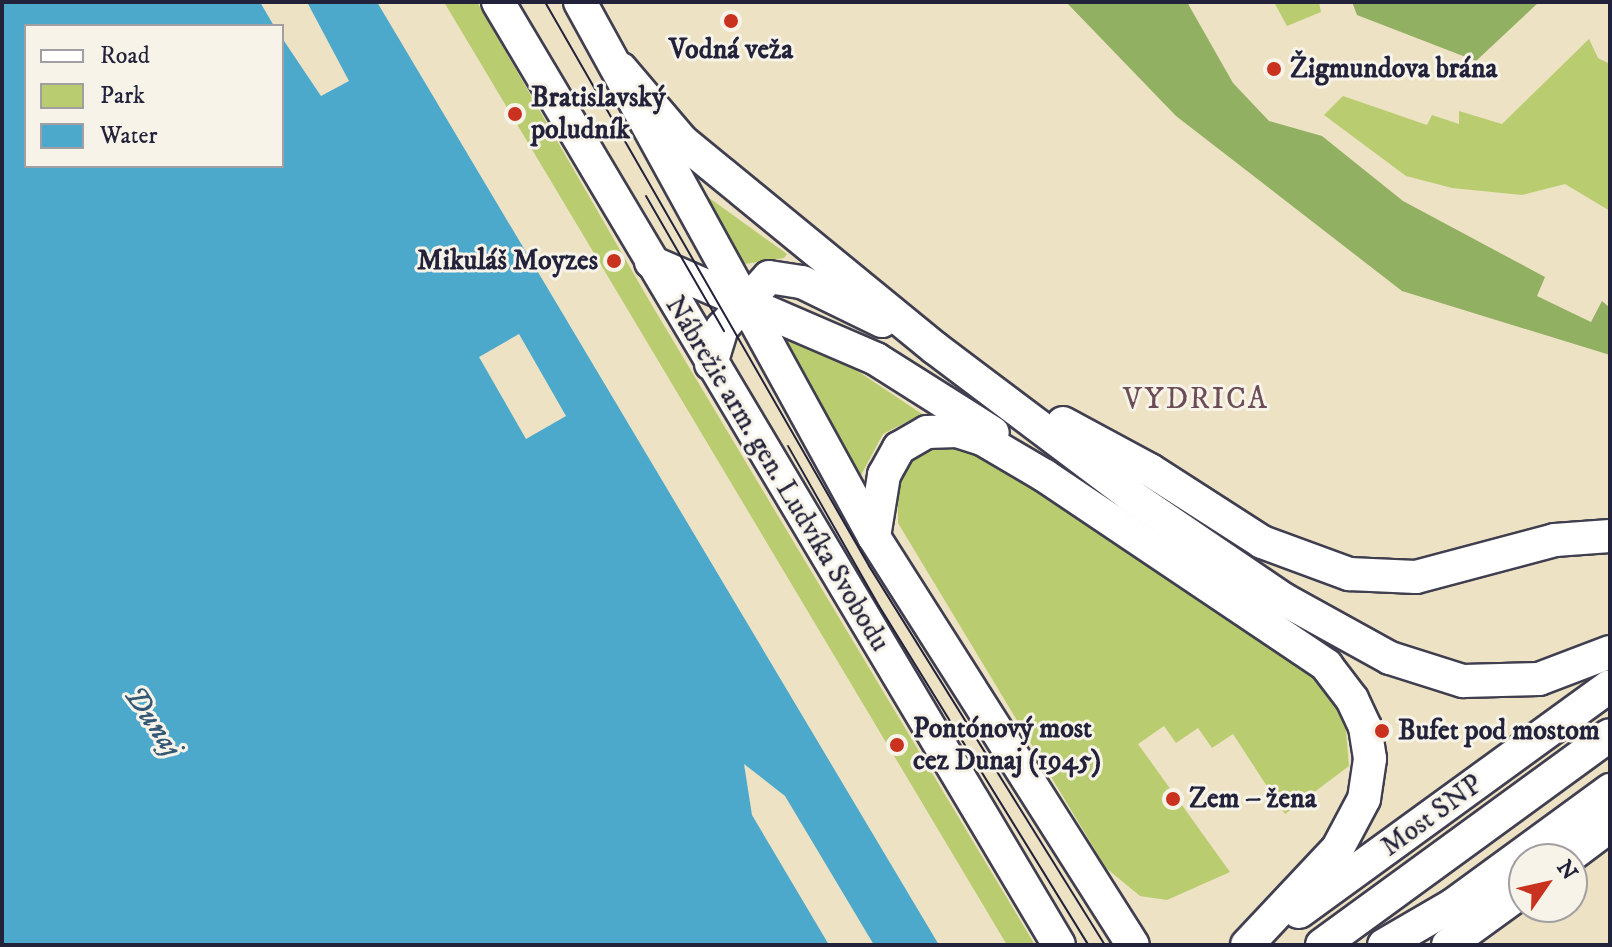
<!DOCTYPE html>
<html>
<head>
<meta charset="utf-8">
<style>
  body { margin:0 }
  #map { position:relative; width:1612px; height:947px; overflow:hidden; background:#ede2c4; font-family:"IM FELL DW Pica",serif }
  div>[style] { position:absolute }
  .green>* { inset:0; background:#b9cd70 }
  .forest>* { inset:0; background:#92b062 }
  .water>* { inset:0; background:#4ca9cb }
  .pier>* { inset:0; background:#ede2c4 }
  .roads { filter:drop-shadow(2px 0 #403f50) drop-shadow(-2px 0 #403f50) drop-shadow(0 2px #403f50) drop-shadow(0 -2px #403f50) }
  .major>* { height:32px; margin:-16px; padding:0 16px; transform-origin:16px; border-radius:16px; background:#fff }
  .tram>* { height:2px; margin:-1px; padding:0 1px; transform-origin:1px; border-radius:1px; background:#22223b }
  .dots>* { width:22px; height:22px; translate:-50% -50%; box-sizing:border-box; border:4px solid #f7f3e8; border-radius:50% }
  span { translate:-50% -50%; white-space:nowrap; text-align:center; line-height:1.15; -webkit-text-stroke:6px #f7f3e8; paint-order:stroke }
  .poi-label { font-size:28px; color:#22223b; font-weight:700 }
  .left { translate:0 -50%; text-align:left }
  .right { translate:-100% -50%; text-align:right }
  .street-label { font-size:28px; color:#22223b }
  .neighbourhood-label { font-size:30px; color:#6c4d56; letter-spacing:2px }
  .water-label { font-size:30px; color:#335875; font-style:italic }
  .frame { position:absolute; inset:0; border:4px solid #22223b; pointer-events:none }
  .legend { position:absolute; left:24px; top:24px; width:260px; height:144px; box-sizing:border-box; background:#f7f3e8; border:2px solid #a29fa3; margin:0; padding:10px 14px; list-style:none; font-size:24px; color:#22223b }
  .legend li { display:flex; align-items:center; gap:16px; height:40px }
  .legend b { width:40px; border:2px solid #a29fa3 }
  .north { position:absolute; left:1508px; top:843px; width:80px; height:80px; box-sizing:border-box; background:#f7f3e8; border:2px solid #a29fa3; border-radius:50%; rotate:56deg; font-size:22px; font-weight:700; line-height:32px; text-align:center; color:#22223b }
  .north::after { content:''; display:block; margin:auto; width:28px; height:36px; background:#c8321e; clip-path:polygon(50% 0,100% 100%,50% 72%,0 100%) }
</style>
</head>
<body>
<div id="map">
  <div class="green">
    <div style="clip-path:polygon(444px 2px,477px 2px,650px 302px,1035px 945px,1007px 945px)"></div>
    <div style="clip-path:polygon(1274px 2px,1319px 2px,1321px 12px,1287px 26px)"></div>
    <div style="clip-path:polygon(1589px 39px,1598px 58px,1610px 64px,1610px 211px,1565px 184px,1522px 195px,1452px 188px,1406px 176px,1324px 115px,1343px 96px,1427px 125px,1432px 115px,1459px 124px,1459px 111px,1502px 124px)"></div>
    <div style="clip-path:polygon(701px 192px,787px 254px,784px 258px,745px 264px)"></div>
    <div style="clip-path:polygon(792px 335px,826px 350px,922px 414px,883px 434px,860px 477px,786px 345px)"></div>
    <div style="clip-path:polygon(942px 443px,998px 462px,1296px 655px,1333px 696px,1345px 720px,1349px 766px,1285px 814px,1233px 734px,1212px 748px,1198px 728px,1176px 743px,1164px 726px,1138px 744px,1230px 872px,1167px 900px,1140px 896px,1106px 868px,898px 523px,898px 489px,911px 460px)"></div>
  </div>
  <div class="forest">
    <div style="clip-path:polygon(1066px 2px,1187px 2px,1233px 83px,1269px 121px,1322px 136px,1403px 201px,1545px 277px,1537px 296px,1591px 322px,1602px 301px,1610px 308px,1610px 355px,1402px 291px,1176px 116px)"></div>
    <div style="clip-path:polygon(1352px 2px,1539px 2px,1476px 61px,1357px 15px)"></div>
  </div>
  <div class="water">
    <div style="clip-path:polygon(evenodd,2px 2px,377px 2px,939px 945px,2px 945px,2px 2px,26px 26px,282px 26px,282px 166px,26px 166px,26px 26px)"></div>
  </div>
  <div class="pier">
    <div style="clip-path:polygon(260px 2px,307px 2px,349px 81px,321px 96px,282px 38px,282px 26px,274px 26px)"></div>
    <div style="clip-path:polygon(519px 334px,566px 416px,526px 439px,479px 357px)"></div>
    <div style="clip-path:polygon(744px 764px,785px 796px,874px 945px,829px 945px,752px 815px)"></div>
  </div>
  <div class="roads">
    <div class="major">
      <div style="left:498px;top:2px;width:1097px;rotate:59.25deg"></div>
      <div style="left:580px;top:2px;width:610px;rotate:61.21deg"></div>
      <div style="left:874px;top:537px;width:483px;rotate:57.6deg"></div>
      <div style="left:621px;top:69px;width:94px;rotate:49.7deg"></div>
      <div style="left:682px;top:141px;width:327px;rotate:39.3deg"></div>
      <div style="left:935px;top:348px;width:244px;rotate:37deg"></div>
      <div style="left:1130px;top:495px;width:185px;rotate:34.2deg"></div>
      <div style="left:1283px;top:599px;width:122px;rotate:28.9deg"></div>
      <div style="left:1390px;top:658px;width:77px;rotate:17.5deg"></div>
      <div style="left:1463px;top:681px;width:76px;rotate:-1.5deg"></div>
      <div style="left:1539px;top:679px;width:76px;rotate:-20.8deg"></div>
      <div style="left:651px;top:262px;width:245px;rotate:23.3deg"></div>
      <div style="left:876px;top:359px;width:138px;rotate:32.3deg"></div>
      <div style="left:711px;top:364px;width:38px;rotate:-73deg"></div>
      <div style="left:722px;top:328px;width:69px;rotate:-47.3deg"></div>
      <div style="left:769px;top:277px;width:33px;rotate:9deg"></div>
      <div style="left:802px;top:282px;width:89px;rotate:26deg"></div>
      <div style="left:1063px;top:423px;width:99px;rotate:28.4deg"></div>
      <div style="left:1150px;top:470px;width:133px;rotate:32.7deg"></div>
      <div style="left:1262px;top:542px;width:93px;rotate:20.2deg"></div>
      <div style="left:1349px;top:574px;width:67px;rotate:2.6deg"></div>
      <div style="left:1416px;top:577px;width:144px;rotate:-14.9deg"></div>
      <div style="left:1555px;top:540px;width:55px;rotate:-4.2deg"></div>
      <div style="left:874px;top:537px;width:63px;rotate:-80.8deg"></div>
      <div style="left:884px;top:475px;width:31px;rotate:-61deg"></div>
      <div style="left:899px;top:448px;width:32px;rotate:-30deg"></div>
      <div style="left:927px;top:432px;width:30px;rotate:-2deg"></div>
      <div style="left:957px;top:431px;width:28px;rotate:18deg"></div>
      <div style="left:984px;top:440px;width:71px;rotate:30.5deg"></div>
      <div style="left:1045px;top:476px;width:339px;rotate:33.9deg"></div>
      <div style="left:1326px;top:665px;width:43px;rotate:52.6deg"></div>
      <div style="left:1352px;top:699px;width:31px;rotate:65deg"></div>
      <div style="left:1365px;top:727px;width:32px;rotate:81deg"></div>
      <div style="left:1370px;top:759px;width:40px;rotate:98.5deg"></div>
      <div style="left:1364px;top:799px;width:55px;rotate:118deg"></div>
      <div style="left:1338px;top:848px;width:133px;rotate:133.2deg"></div>
      <div style="left:1566px;top:859px;width:55px;rotate:-36.9deg"></div>
      <div style="left:1299px;top:912px;width:384px;rotate:-36deg"></div>
      <div style="left:1322px;top:945px;width:356px;rotate:-36.1deg"></div>
      <div style="left:1384px;top:945px;width:80px;rotate:-30.1deg"></div>
      <div style="left:1453px;top:905px;width:195px;rotate:-36.2deg"></div>
      <div style="left:1448px;top:945px;width:94px;rotate:-35.9deg"></div>
    </div>
  </div>
  <div class="tram">
    <div style="left:545px;top:2px;width:650px;rotate:60.12deg"></div>
    <div style="left:869px;top:566px;width:446px;rotate:58.1deg"></div>
    <div style="left:646px;top:196px;width:156px;rotate:60deg"></div>
    <div style="left:788px;top:446px;width:184px;rotate:60.4deg"></div>
    <div style="left:879px;top:606px;width:398px;rotate:58.3deg"></div>
  </div>
  <div class="dots">
    <div style="left:731px;top:21px;background:#c8321e"></div>
    <div style="left:1274px;top:69px;background:#c8321e"></div>
    <div style="left:515px;top:114px;background:#c8321e"></div>
    <div style="left:614px;top:261px;background:#c8321e"></div>
    <div style="left:1382px;top:731px;background:#c8321e"></div>
    <div style="left:897px;top:745px;background:#c8321e"></div>
    <div style="left:1173px;top:799px;background:#c8321e"></div>
  </div>
  <div class="poi-label">
    <span style="left:731px;top:50px">Vodná veža</span>
    <span class="left" style="left:1290px;top:69px">Žigmundova brána</span>
    <span class="left" style="left:531px;top:114px">Bratislavský<br>poludník</span>
    <span class="right" style="left:598px;top:261px">Mikuláš Moyzes</span>
    <span class="left" style="left:913px;top:745px">Pontónový most<br>cez Dunaj (1945)</span>
    <span class="left" style="left:1398px;top:731px">Bufet pod mostom</span>
    <span class="left" style="left:1189px;top:799px">Zem – žena</span>
  </div>
  <div class="street-label">
    <span style="left:777px;top:474px;rotate:59deg">Nábrežie arm. gen. Ludvíka Svobodu</span>
    <span style="left:1432px;top:816px;rotate:-36deg">Most SNP</span>
  </div>
  <div class="neighbourhood-label">
    <span style="left:1196px;top:400px">VYDRICA</span>
  </div>
  <div class="water-label">
    <span style="left:152px;top:722px;rotate:56deg">Dunaj</span>
  </div>
  <div class="frame"></div>
  <ul class="legend">
  <li><b style="height:10px;background:#fff"></b>Road</li>
  <li><b style="height:22px;background:#b9cd70"></b>Park</li>
  <li><b style="height:22px;background:#4ca9cb"></b>Water</li>
  </ul>
  <div class="north">N</div>
</div>
</body>
</html>
